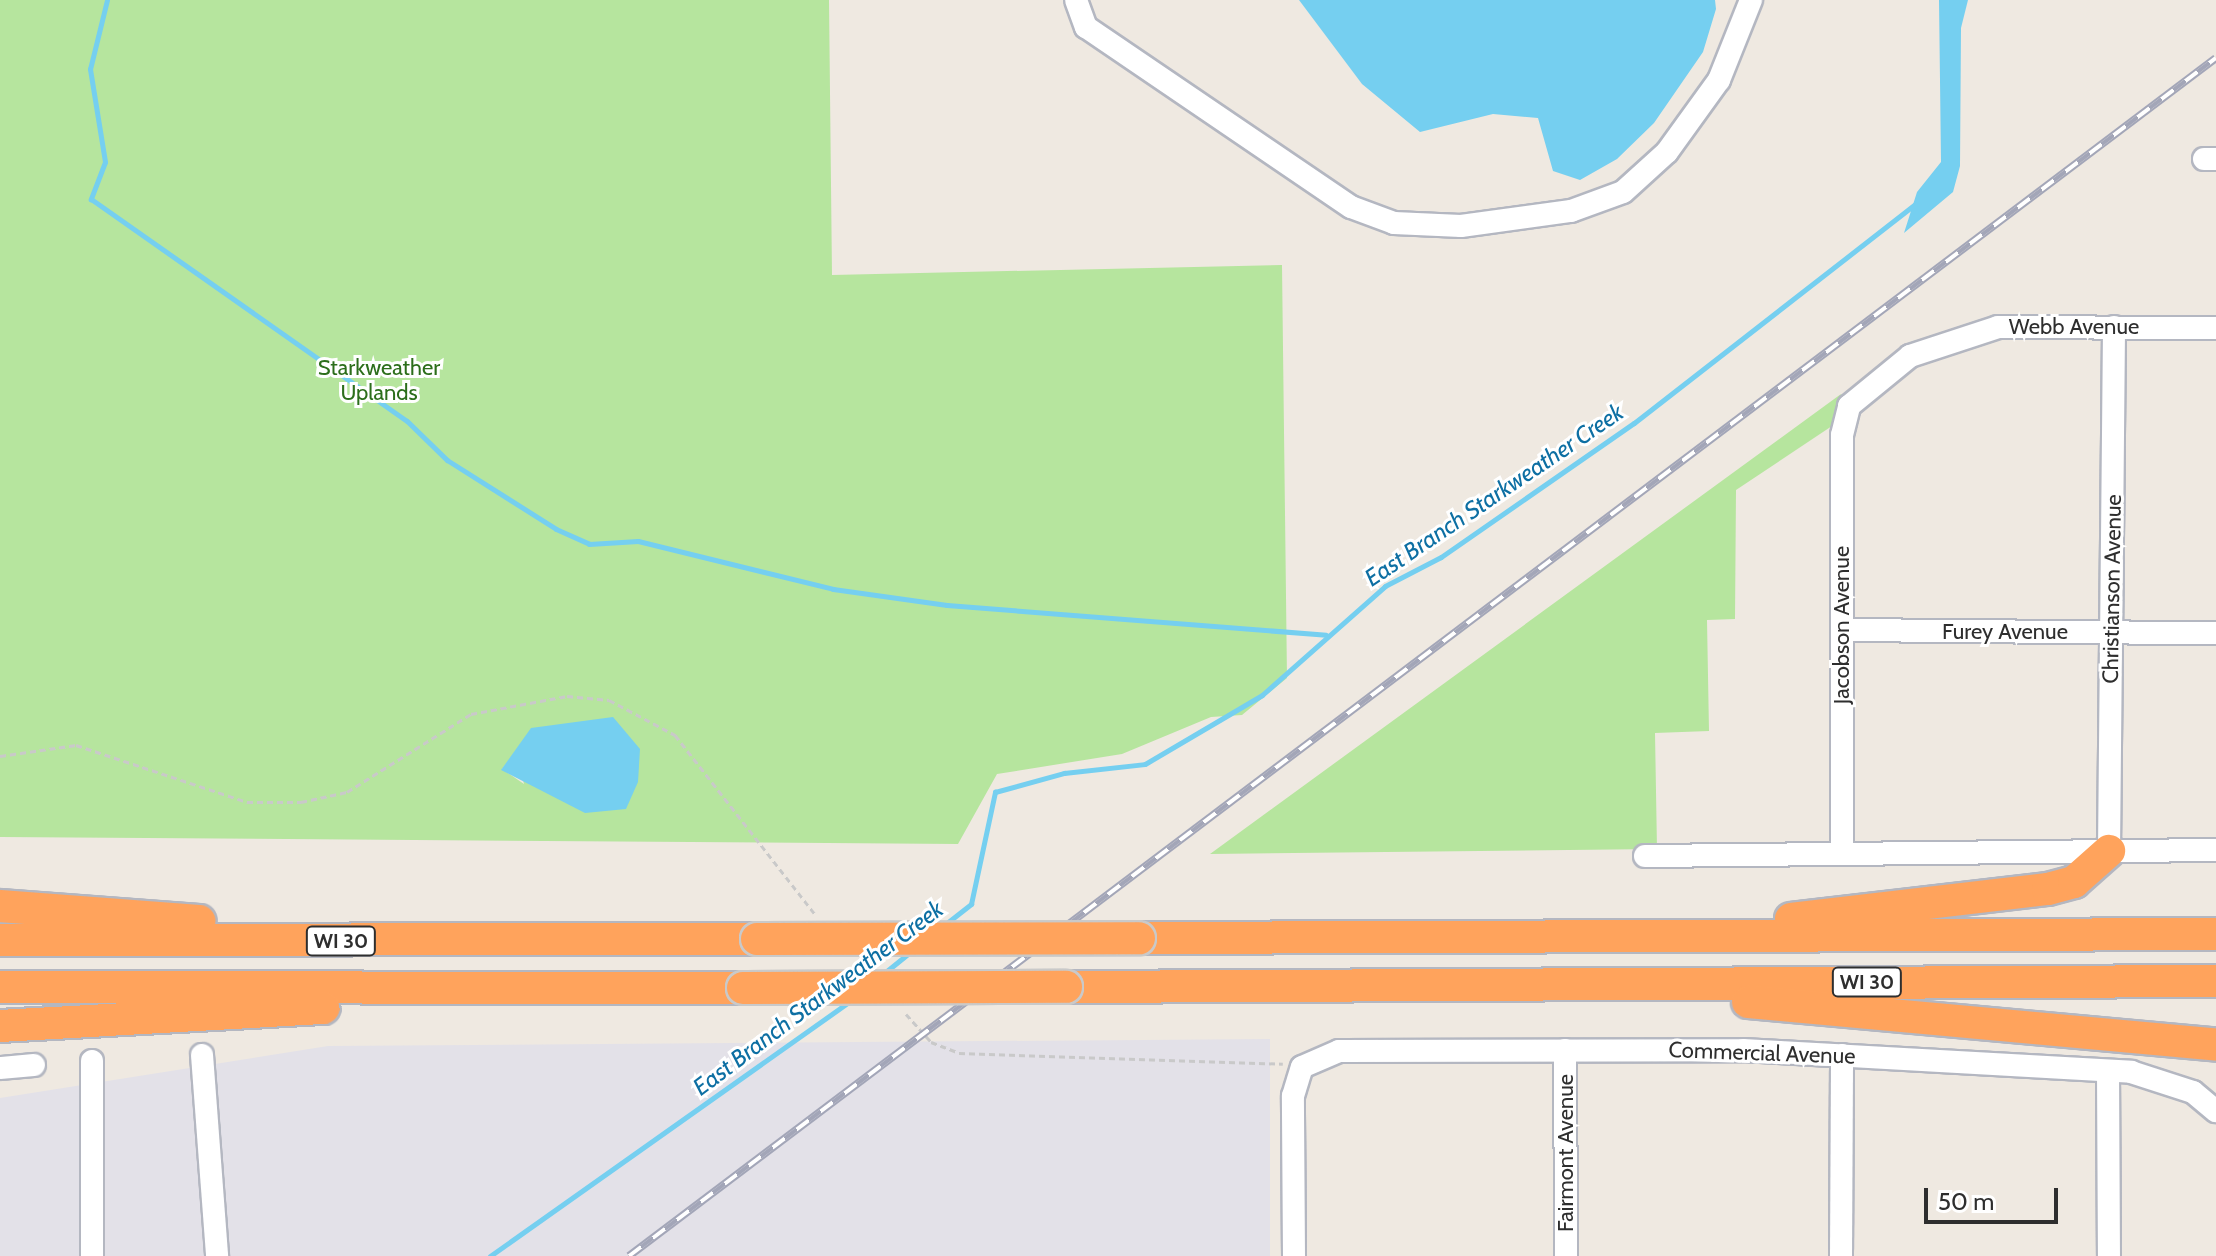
<!DOCTYPE html>
<html>
<head>
<meta charset="utf-8">
<style>
  body { margin:0 }
  #map { position:relative; width:2216px; height:1256px; overflow:hidden; background:#efe9e1; font-family:Cabin,sans-serif }
  div>[style] { position:absolute }
  .industrial>* { inset:0; background:#e3e1e8 }
  .green>* { inset:0; background:#b6e59e }
  .water>* { inset:0; background:#75cff0 }
  .stream>* { height:5px; margin:-2.5px; padding:0 2.5px; transform-origin:2.5px; border-radius:2.5px; background:#75cff0 }
  .path>* { height:3px; margin-top:-1.5px; transform-origin:0; background:repeating-linear-gradient(90deg,#c9c9c9 0 6px,transparent 0 10px) }
  .roads { filter:drop-shadow(2px 0 #b4b7c1) drop-shadow(-2px 0 #b4b7c1) drop-shadow(0 2px #b4b7c1) drop-shadow(0 -2px #b4b7c1) }
  .minor>* { height:22px; margin:-11px; padding:0 11px; transform-origin:11px; border-radius:11px; background:#fff }
  .highway>* { height:32px; margin:-16px; padding:0 16px; transform-origin:16px; border-radius:16px; background:#ffa35c }
  .rail>* { height:8px; margin-top:-4px; transform-origin:0; background:repeating-linear-gradient(90deg,#fff 0 15px,#a3a6b8 0 30px); box-sizing:border-box; border-block:2px solid #a3a6b8 }
  .bridges { filter:drop-shadow(2px 0 #c9c9c9) drop-shadow(-2px 0 #c9c9c9) drop-shadow(0 2px #c9c9c9) drop-shadow(0 -2px #c9c9c9) }
  .highway-bridge>* { height:32px; margin:-16px; padding:0 16px; transform-origin:16px; border-radius:16px; background:#ffa35c }
  span { translate:-50% -50%; white-space:nowrap; text-align:center; line-height:1.15; -webkit-text-stroke:6px #fff; paint-order:stroke }
  .shield-label span { padding:2px 6px; background:#fff; border:2px solid; border-radius:6px; -webkit-text-stroke-width:0 }
  .shield-label { font-size:20px; color:#2e2e2e; font-weight:700 }
  .street-label { font-size:22px; color:#2e2e2e }
  .park-label { font-size:22px; color:#2c6e1b }
  .water-label { font-size:24px; color:#0d6fa3; font-style:italic }
  .scale { position:absolute; left:1924px; top:1188px; width:134px; height:36px; box-sizing:border-box; border:4px solid #2e2e2e; border-top:0; padding-left:10px; font-size:24px; line-height:28px; white-space:nowrap; color:#2e2e2e; -webkit-text-stroke:6px #fff; paint-order:stroke }
</style>
</head>
<body>
<div id="map">
  <div class="industrial">
    <div style="clip-path:polygon(1270px 1039px,1270px 1256px,0 1256px,0 1098px,328px 1046px)"></div>
  </div>
  <div class="green">
    <div style="clip-path:polygon(evenodd,0 0,829px 0,832px 275px,1282px 265px,1287px 678px,1242px 715px,1211px 717px,1122px 754px,997px 774px,958px 844px,0 837px,0 0,516px 751px,524px 784px,502px 769px,516px 751px)"></div>
    <div style="clip-path:polygon(1841px 394px,1832px 426px,1736px 490px,1735px 619px,1707px 620px,1709px 731px,1655px 733px,1657px 849px,1210px 854px)"></div>
  </div>
  <div class="water">
    <div style="clip-path:polygon(1299px 0,1715px 0,1716px 9px,1703px 52px,1654px 123px,1617px 159px,1580px 180px,1553px 171px,1538px 118px,1493px 114px,1420px 132px,1362px 84px)"></div>
    <div style="clip-path:polygon(1939px 0,1968px 0,1961px 28px,1960px 166px,1953px 192px,1904px 233px,1917px 192px,1941px 162px)"></div>
    <div style="clip-path:polygon(613px 717px,640px 749px,638px 782px,626px 809px,585px 813px,501px 770px,531px 728px)"></div>
  </div>
  <div class="stream">
    <div style="left:107px;top:0;width:71px;rotate:103.8deg"></div>
    <div style="left:90px;top:69px;width:94px;rotate:80.8deg"></div>
    <div style="left:105px;top:162px;width:40px;rotate:111deg"></div>
    <div style="left:91px;top:199px;width:386px;rotate:35.1deg"></div>
    <div style="left:407px;top:421px;width:56px;rotate:44.3deg"></div>
    <div style="left:447px;top:460px;width:129px;rotate:32.3deg"></div>
    <div style="left:556px;top:529px;width:36px;rotate:24deg"></div>
    <div style="left:589px;top:544px;width:49px;rotate:-3.5deg"></div>
    <div style="left:638px;top:541px;width:201px;rotate:13.8deg"></div>
    <div style="left:833px;top:589px;width:115px;rotate:8deg"></div>
    <div style="left:947px;top:605px;width:380px;rotate:4.5deg"></div>
    <div style="left:943px;top:926px;width:36px;rotate:-38deg"></div>
    <div style="left:971px;top:904px;width:115px;rotate:-77.9deg"></div>
    <div style="left:995px;top:792px;width:72px;rotate:-15.4deg"></div>
    <div style="left:1064px;top:773px;width:81px;rotate:-6.3deg"></div>
    <div style="left:1145px;top:764px;width:136px;rotate:-30.5deg"></div>
    <div style="left:1262px;top:695px;width:164px;rotate:-41.5deg"></div>
    <div style="left:1385px;top:586px;width:63px;rotate:-27.4deg"></div>
    <div style="left:1441px;top:557px;width:235px;rotate:-34.8deg"></div>
    <div style="left:1634px;top:423px;width:356px;rotate:-37.9deg"></div>
    <div style="left:883px;top:974px;width:35px;rotate:-39deg"></div>
    <div style="left:490px;top:1256px;width:443px;rotate:-35.3deg"></div>
  </div>
  <div class="path">
    <div style="left:0;top:756px;width:77px;rotate:-8.2deg"></div>
    <div style="left:76px;top:745px;width:180px;rotate:18.4deg"></div>
    <div style="left:247px;top:802px;width:54px"></div>
    <div style="left:301px;top:802px;width:47px;rotate:-12.3deg"></div>
    <div style="left:347px;top:792px;width:146px;rotate:-32.2deg"></div>
    <div style="left:471px;top:714px;width:98px;rotate:-10.6deg"></div>
    <div style="left:567px;top:696px;width:42px;rotate:5.4deg"></div>
    <div style="left:609px;top:700px;width:75px;rotate:27.9deg"></div>
    <div style="left:675px;top:735px;width:227px;rotate:52deg"></div>
    <div style="left:906px;top:1014px;width:38px;rotate:48deg"></div>
    <div style="left:931px;top:1042px;width:30px;rotate:21deg"></div>
    <div style="left:959px;top:1053px;width:324px;rotate:1.9deg"></div>
  </div>
  <div class="roads">
    <div class="minor">
      <div style="left:1076px;top:0;width:29px;rotate:70deg"></div>
      <div style="left:1086px;top:27px;width:320px;rotate:34.2deg"></div>
      <div style="left:1351px;top:207px;width:46px;rotate:20.4deg"></div>
      <div style="left:1394px;top:223px;width:67px;rotate:2.6deg"></div>
      <div style="left:1461px;top:226px;width:111px;rotate:-7.8deg"></div>
      <div style="left:1571px;top:211px;width:55px;rotate:-20.1deg"></div>
      <div style="left:1623px;top:192px;width:59px;rotate:-42.3deg"></div>
      <div style="left:1667px;top:152px;width:89px;rotate:-54.2deg"></div>
      <div style="left:1719px;top:80px;width:86px;rotate:-68.2deg"></div>
      <div style="left:2204px;top:159px;width:12px"></div>
      <div style="left:1842px;top:630px;width:374px;rotate:0.5deg"></div>
      <div style="left:2109px;top:851px;width:524px;rotate:-89.45deg"></div>
      <div style="left:1842px;top:854px;width:419px;rotate:-90deg"></div>
      <div style="left:1842px;top:435px;width:30px;rotate:-76deg"></div>
      <div style="left:1849px;top:406px;width:79px;rotate:-39.3deg"></div>
      <div style="left:1910px;top:356px;width:93px;rotate:-18.2deg"></div>
      <div style="left:1998px;top:327px;width:218px;rotate:0.3deg"></div>
      <div style="left:1645px;top:856px;width:571px;rotate:-0.6deg"></div>
      <div style="left:1565px;top:1050px;width:206px;rotate:89.7deg"></div>
      <div style="left:202px;top:1055px;width:202px;rotate:85.7deg"></div>
      <div style="left:92px;top:1061px;width:195px;rotate:90deg"></div>
      <div style="left:0;top:1068px;width:34px;rotate:-5deg"></div>
      <div style="left:2108px;top:1071px;width:185px;rotate:89.7deg"></div>
      <div style="left:1294px;top:1256px;width:160px;rotate:-90.4deg"></div>
      <div style="left:1293px;top:1096px;width:30px;rotate:-73deg"></div>
      <div style="left:1302px;top:1067px;width:40px;rotate:-23.4deg"></div>
      <div style="left:1339px;top:1051px;width:404px;rotate:-0.1deg"></div>
      <div style="left:1743px;top:1050px;width:389px;rotate:3.2deg"></div>
      <div style="left:2131px;top:1072px;width:65px;rotate:17.9deg"></div>
      <div style="left:2193px;top:1092px;width:30px;rotate:40deg"></div>
      <div style="left:1841px;top:1256px;width:201px;rotate:-89.7deg"></div>
    </div>
    <div class="highway">
      <div style="left:0;top:906px;width:200px;rotate:4.3deg"></div>
      <div style="left:1791px;top:919px;width:259px;rotate:-6.7deg"></div>
      <div style="left:2048px;top:889px;width:27px;rotate:-15deg"></div>
      <div style="left:2074px;top:882px;width:47px;rotate:-41.5deg"></div>
      <div style="left:1139px;top:938px;width:1077px;rotate:-0.21deg"></div>
      <div style="left:0;top:940px;width:757px;rotate:-0.08deg"></div>
      <div style="left:0;top:987px;width:743px;rotate:0.08deg"></div>
      <div style="left:1066px;top:987px;width:1150px;rotate:-0.3deg"></div>
      <div style="left:1748px;top:1002px;width:470px;rotate:5.2deg"></div>
      <div style="left:0;top:1026px;width:324px;rotate:-3.2deg"></div>
    </div>
  </div>
  <div class="rail">
    <div style="left:629px;top:1256px;width:1988px;rotate:-37.05deg"></div>
  </div>
  <div class="bridges">
    <div class="highway-bridge">
      <div style="left:757px;top:939px;width:382px;rotate:-0.1deg"></div>
      <div style="left:743px;top:988px;width:323px;rotate:-0.2deg"></div>
    </div>
  </div>
  <div class="shield-label">
    <span style="left:341px;top:941px">WI 30</span>
    <span style="left:1867px;top:982px">WI 30</span>
  </div>
  <div class="street-label">
    <span style="left:2074px;top:327px">Webb Avenue</span>
    <span style="left:2112px;top:589px;rotate:-89deg">Christianson Avenue</span>
    <span style="left:1842px;top:625px;rotate:-90deg">Jacobson Avenue</span>
    <span style="left:2005px;top:632px">Furey Avenue</span>
    <span style="left:1762px;top:1053px;rotate:2deg">Commercial Avenue</span>
    <span style="left:1566px;top:1153px;rotate:-90deg">Fairmont Avenue</span>
  </div>
  <div class="park-label">
    <span style="left:379px;top:380px">Starkweather<br>Uplands</span>
  </div>
  <div class="water-label">
    <span style="left:1494px;top:495px;rotate:-34deg">East Branch Starkweather Creek</span>
    <span style="left:818px;top:998px;rotate:-37deg">East Branch Starkweather Creek</span>
  </div>
  <div class="scale">50 m</div>
</div>
</body>
</html>
